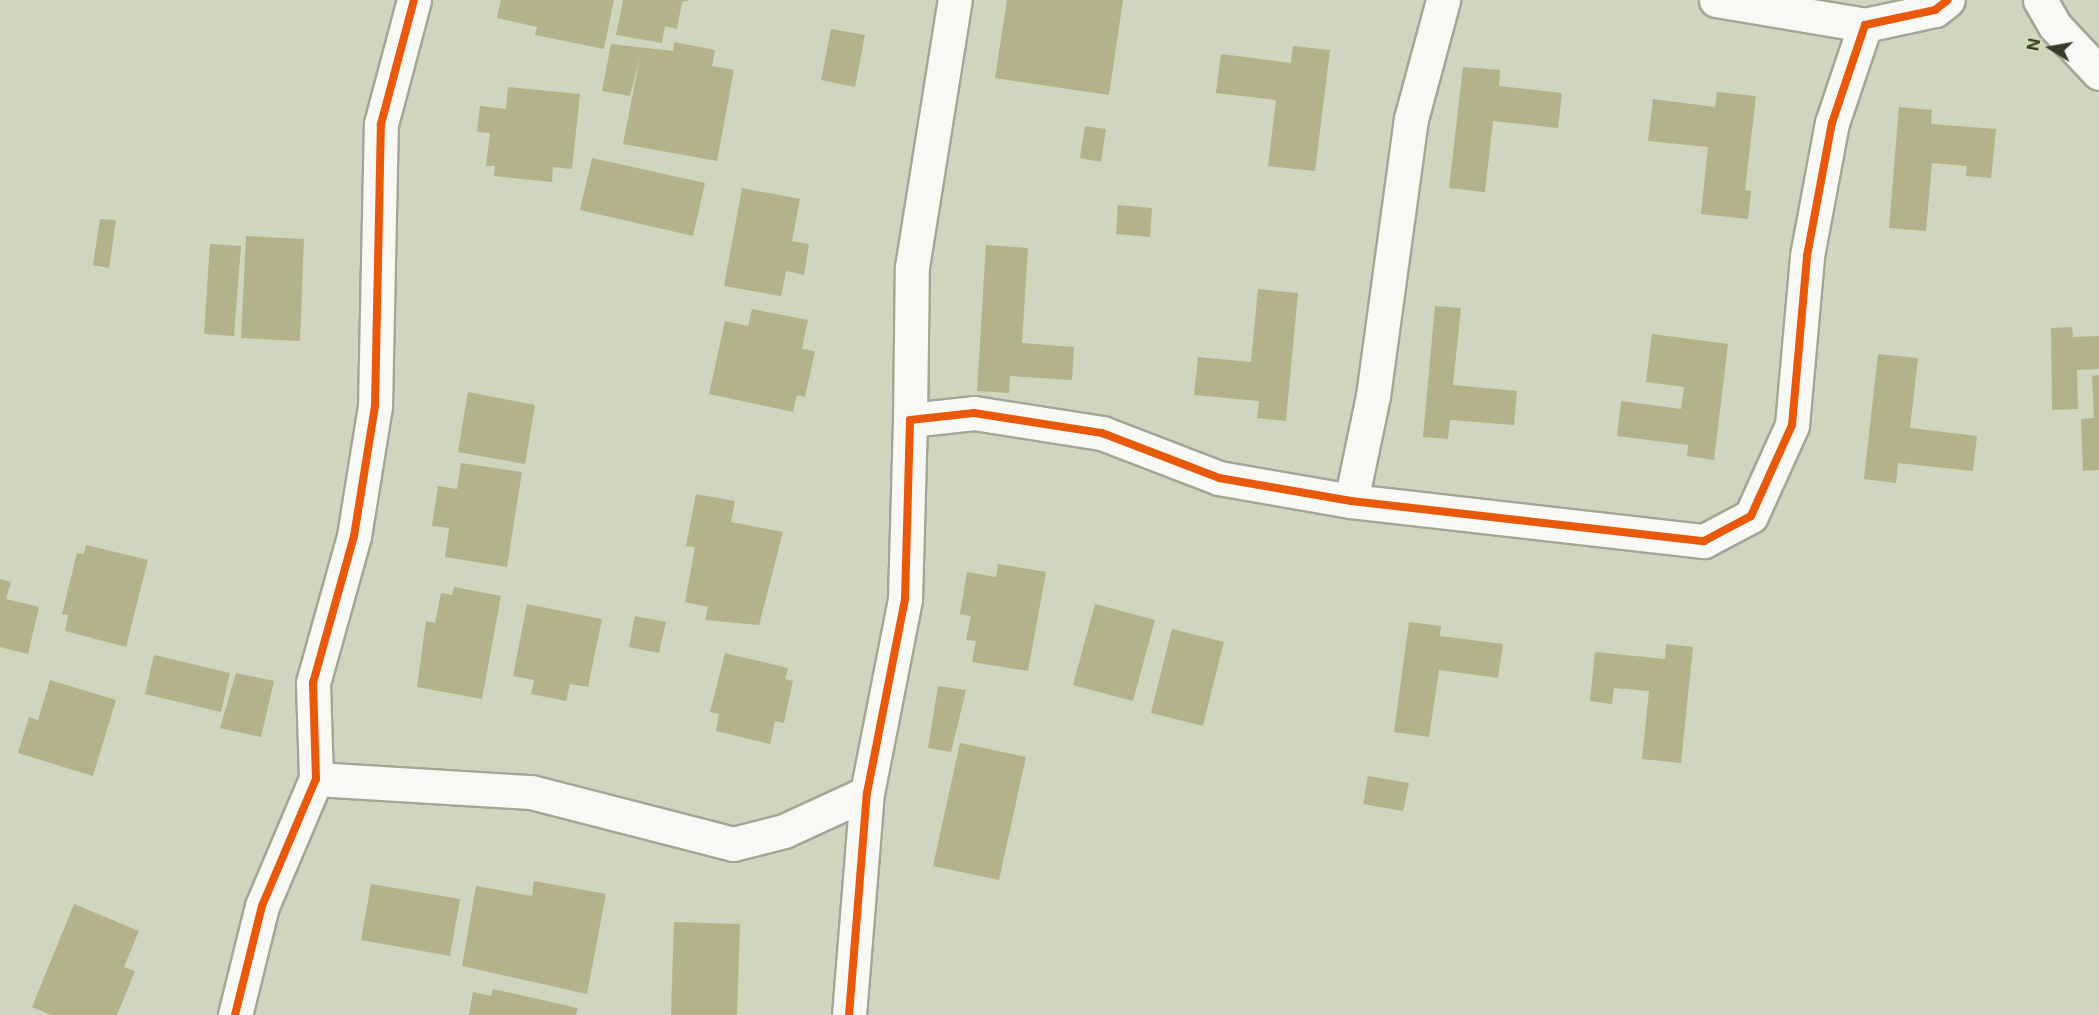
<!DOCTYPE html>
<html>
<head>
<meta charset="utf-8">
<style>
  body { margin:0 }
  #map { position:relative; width:2099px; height:1015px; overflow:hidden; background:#cfd5be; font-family:Inter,sans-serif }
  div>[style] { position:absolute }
  .building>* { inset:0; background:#b4b28a }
  .roads { filter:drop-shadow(2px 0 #a2a695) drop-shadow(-2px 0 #a2a695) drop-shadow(0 2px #a2a695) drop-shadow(0 -2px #a2a695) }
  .street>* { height:33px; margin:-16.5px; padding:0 16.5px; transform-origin:16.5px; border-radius:16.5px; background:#f8f9f5 }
  .cycleway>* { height:8px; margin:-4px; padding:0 4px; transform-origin:4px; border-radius:4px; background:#e8590c }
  span { translate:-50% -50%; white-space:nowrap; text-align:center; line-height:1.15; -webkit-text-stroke:4.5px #d4dfb4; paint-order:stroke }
  .north { position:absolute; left:2021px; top:18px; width:60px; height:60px; -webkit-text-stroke:4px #d4dfb4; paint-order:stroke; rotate:281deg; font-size:16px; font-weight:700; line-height:24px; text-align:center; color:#373b2a }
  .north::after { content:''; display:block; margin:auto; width:21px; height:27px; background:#373b2a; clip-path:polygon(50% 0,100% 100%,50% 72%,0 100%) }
</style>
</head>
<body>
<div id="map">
  <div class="building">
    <div style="clip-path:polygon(501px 0,614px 0,604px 49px,535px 35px,537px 27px,497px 18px)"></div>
    <div style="clip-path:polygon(623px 0,690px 0,682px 2px,677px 29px,665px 26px,662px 43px,616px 35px)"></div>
    <div style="clip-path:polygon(1007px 0,1123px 0,1109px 95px,995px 78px)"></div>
    <div style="clip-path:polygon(831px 29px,865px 35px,855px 87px,821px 80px)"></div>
    <div style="clip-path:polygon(674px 42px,715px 50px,712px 66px,734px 70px,717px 161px,623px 144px,640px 57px,630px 96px,602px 91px,611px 44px,673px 51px)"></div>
    <div style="clip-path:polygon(1293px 46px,1330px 50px,1315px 171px,1268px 166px,1276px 100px,1216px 93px,1221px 54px,1291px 63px)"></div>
    <div style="clip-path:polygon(1463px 67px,1500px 70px,1499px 86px,1562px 93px,1558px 128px,1493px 121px,1485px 192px,1449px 188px)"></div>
    <div style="clip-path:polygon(508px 87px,580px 94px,572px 169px,553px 167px,552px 182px,494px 176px,495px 166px,486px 166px,490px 133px,477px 132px,480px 106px,506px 109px)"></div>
    <div style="clip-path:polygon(1717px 92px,1756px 96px,1745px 190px,1751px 191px,1748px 219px,1701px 214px,1708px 147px,1648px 141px,1653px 99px,1715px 107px)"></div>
    <div style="clip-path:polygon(1899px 107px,1932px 110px,1931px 124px,1996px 129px,1991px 178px,1966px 176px,1967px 166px,1932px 163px,1926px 231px,1889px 228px)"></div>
    <div style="clip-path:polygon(1085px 126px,1106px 129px,1101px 162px,1080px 158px)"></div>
    <div style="clip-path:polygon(592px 158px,705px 183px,693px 236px,580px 210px)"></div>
    <div style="clip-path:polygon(742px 188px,800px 199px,792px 241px,809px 244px,804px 275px,786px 271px,781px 296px,724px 286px)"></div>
    <div style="clip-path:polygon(1118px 205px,1152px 208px,1150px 237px,1116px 234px)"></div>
    <div style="clip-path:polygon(100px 219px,116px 220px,109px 268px,93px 265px)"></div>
    <div style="clip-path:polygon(246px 236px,304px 239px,300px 341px,241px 338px)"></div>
    <div style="clip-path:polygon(210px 244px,241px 246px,234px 336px,204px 334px)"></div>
    <div style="clip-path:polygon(986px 245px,1028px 248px,1022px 343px,1074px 347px,1072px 380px,1010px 376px,1009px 393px,977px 391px)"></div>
    <div style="clip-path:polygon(1258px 289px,1298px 293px,1286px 421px,1257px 418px,1259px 401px,1194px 395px,1198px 357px,1251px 362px)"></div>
    <div style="clip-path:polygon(1435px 306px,1461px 308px,1453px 385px,1517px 391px,1514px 425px,1450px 420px,1448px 439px,1423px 437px)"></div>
    <div style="clip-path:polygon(752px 309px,808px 320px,802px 349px,815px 351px,805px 397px,797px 395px,793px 412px,709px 394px,725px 321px,748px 326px)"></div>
    <div style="clip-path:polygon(2072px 327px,2073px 337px,2099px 336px,2099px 369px,2077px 370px,2078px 409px,2052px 410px,2051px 328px)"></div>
    <div style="clip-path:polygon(1652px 334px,1728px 344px,1714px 460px,1687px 456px,1688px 445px,1617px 436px,1621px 401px,1681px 409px,1684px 387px,1646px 382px)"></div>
    <div style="clip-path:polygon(1878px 354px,1918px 358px,1910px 428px,1977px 436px,1973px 471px,1898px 463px,1896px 483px,1864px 479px)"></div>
    <div style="clip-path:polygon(2099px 375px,2099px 470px,2083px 471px,2081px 419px,2094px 418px,2092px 376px)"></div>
    <div style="clip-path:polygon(468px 392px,535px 405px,525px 464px,458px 452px)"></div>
    <div style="clip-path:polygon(461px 463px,522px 472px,507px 567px,445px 557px,449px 528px,432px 526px,438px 486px,457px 489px)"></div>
    <div style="clip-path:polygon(696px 494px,735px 501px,731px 522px,783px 532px,759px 625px,705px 620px,708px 607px,685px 602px,695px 547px,686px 546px)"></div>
    <div style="clip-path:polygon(86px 545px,148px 560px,126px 647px,65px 631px,68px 615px,62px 614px,77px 553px,84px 554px)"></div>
    <div style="clip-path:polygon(998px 564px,1046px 572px,1028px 671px,972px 662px,976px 641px,966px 640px,971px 616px,960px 614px,967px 572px,996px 577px)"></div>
    <div style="clip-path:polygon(0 579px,11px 582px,6px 599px,39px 607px,28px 654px,0 647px)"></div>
    <div style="clip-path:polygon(454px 587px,501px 596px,482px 699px,417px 687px,426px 621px,435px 623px,441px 593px,452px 595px)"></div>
    <div style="clip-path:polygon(527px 604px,602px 619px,588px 687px,570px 684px,566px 701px,531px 694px,534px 680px,513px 676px)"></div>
    <div style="clip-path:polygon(1095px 604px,1155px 620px,1133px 701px,1073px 685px)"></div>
    <div style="clip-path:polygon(635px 616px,666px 622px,659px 653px,629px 647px)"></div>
    <div style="clip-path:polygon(1409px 622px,1441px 626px,1440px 636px,1503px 644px,1498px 678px,1439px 670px,1429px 737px,1394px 732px)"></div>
    <div style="clip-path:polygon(1172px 629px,1224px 642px,1203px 726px,1151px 713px)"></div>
    <div style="clip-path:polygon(1666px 644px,1693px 647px,1681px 763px,1642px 759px,1649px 691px,1614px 688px,1612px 704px,1590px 701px,1595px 652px,1665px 659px)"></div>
    <div style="clip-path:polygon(725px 653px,788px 668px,785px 679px,793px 681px,784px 723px,775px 721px,770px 744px,716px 731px,719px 714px,710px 712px)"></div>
    <div style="clip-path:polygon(154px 655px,230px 673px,221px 712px,145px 694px)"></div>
    <div style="clip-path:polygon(236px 673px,274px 681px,261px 737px,220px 728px)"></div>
    <div style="clip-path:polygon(50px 680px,116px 700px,93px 776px,18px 753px,29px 717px,38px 720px)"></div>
    <div style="clip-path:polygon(938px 686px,966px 690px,951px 752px,928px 748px)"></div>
    <div style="clip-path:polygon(960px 743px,1026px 757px,999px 880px,933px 866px)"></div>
    <div style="clip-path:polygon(1368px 776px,1409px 783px,1403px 811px,1363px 804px)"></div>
    <div style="clip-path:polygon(534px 881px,606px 894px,587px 994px,462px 966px,476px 886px,532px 896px)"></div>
    <div style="clip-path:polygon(371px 884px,460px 899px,450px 956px,361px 940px)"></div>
    <div style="clip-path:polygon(74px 904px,139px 931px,124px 967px,135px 971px,117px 1015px,51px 1015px,32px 1007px)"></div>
    <div style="clip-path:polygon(674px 922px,740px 924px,737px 1015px,671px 1015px)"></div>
    <div style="clip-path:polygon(493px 989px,578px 1008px,576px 1015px,469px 1015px,473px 992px,491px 996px)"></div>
  </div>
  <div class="roads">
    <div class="street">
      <div style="left:1716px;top:0;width:151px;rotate:9.5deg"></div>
      <div style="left:2040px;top:0;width:30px;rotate:60deg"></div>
      <div style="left:2055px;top:26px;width:64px;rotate:46.9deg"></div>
      <div style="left:910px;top:420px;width:153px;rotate:-89.3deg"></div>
      <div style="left:912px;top:267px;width:270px;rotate:-80.9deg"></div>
      <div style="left:1351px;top:501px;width:107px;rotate:-78.2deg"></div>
      <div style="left:1373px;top:396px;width:280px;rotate:-82.2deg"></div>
      <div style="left:1411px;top:119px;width:123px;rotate:-74.9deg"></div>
      <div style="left:316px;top:779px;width:215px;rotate:3.5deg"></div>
      <div style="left:531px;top:792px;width:209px;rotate:14.4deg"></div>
      <div style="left:733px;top:844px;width:53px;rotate:-14.3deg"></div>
      <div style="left:784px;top:831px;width:91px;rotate:-24.6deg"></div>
      <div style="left:235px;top:1015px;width:112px;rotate:-76.1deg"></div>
      <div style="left:262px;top:906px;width:138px;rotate:-67deg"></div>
      <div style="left:316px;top:779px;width:96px;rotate:-91.8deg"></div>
      <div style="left:313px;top:683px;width:153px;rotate:-74.4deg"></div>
      <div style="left:354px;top:536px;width:132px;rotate:-80.8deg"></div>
      <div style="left:375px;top:406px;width:282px;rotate:-88.8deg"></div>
      <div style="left:381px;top:124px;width:128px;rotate:-75.1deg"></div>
      <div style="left:849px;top:1015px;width:223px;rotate:-85.4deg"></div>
      <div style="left:867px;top:793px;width:198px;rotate:-78.9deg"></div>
      <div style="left:905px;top:599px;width:179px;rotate:-88.4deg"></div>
      <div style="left:910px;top:420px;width:64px;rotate:-6.2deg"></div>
      <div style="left:974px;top:413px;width:130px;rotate:8.9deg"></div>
      <div style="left:1102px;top:433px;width:125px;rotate:21deg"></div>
      <div style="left:1219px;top:478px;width:134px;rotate:9.9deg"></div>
      <div style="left:1351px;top:501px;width:355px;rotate:6.5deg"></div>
      <div style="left:1704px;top:541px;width:53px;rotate:-28deg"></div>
      <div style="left:1751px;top:516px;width:100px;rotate:-65.7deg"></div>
      <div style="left:1792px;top:425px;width:170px;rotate:-84.9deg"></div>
      <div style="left:1807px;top:256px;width:135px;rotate:-79.4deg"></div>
      <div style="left:1832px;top:123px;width:103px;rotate:-71.4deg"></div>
      <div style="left:1865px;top:25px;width:72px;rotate:-12.1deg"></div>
      <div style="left:1935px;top:10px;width:16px;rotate:-38deg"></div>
    </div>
  </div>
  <div class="cycleway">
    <div style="left:235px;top:1015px;width:112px;rotate:-76.1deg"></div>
    <div style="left:262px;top:906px;width:138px;rotate:-67deg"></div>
    <div style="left:316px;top:779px;width:96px;rotate:-91.8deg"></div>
    <div style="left:313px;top:683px;width:153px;rotate:-74.4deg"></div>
    <div style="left:354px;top:536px;width:132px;rotate:-80.8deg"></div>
    <div style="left:375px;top:406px;width:282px;rotate:-88.8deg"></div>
    <div style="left:381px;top:124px;width:128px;rotate:-75.1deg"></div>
    <div style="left:849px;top:1015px;width:223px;rotate:-85.4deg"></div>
    <div style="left:867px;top:793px;width:198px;rotate:-78.9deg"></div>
    <div style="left:905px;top:599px;width:179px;rotate:-88.4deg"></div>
    <div style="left:910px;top:420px;width:64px;rotate:-6.2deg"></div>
    <div style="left:974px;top:413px;width:130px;rotate:8.9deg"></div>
    <div style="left:1102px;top:433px;width:125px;rotate:21deg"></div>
    <div style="left:1219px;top:478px;width:134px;rotate:9.9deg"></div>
    <div style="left:1351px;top:501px;width:355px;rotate:6.5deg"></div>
    <div style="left:1704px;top:541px;width:53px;rotate:-28deg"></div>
    <div style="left:1751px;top:516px;width:100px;rotate:-65.7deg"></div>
    <div style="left:1792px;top:425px;width:170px;rotate:-84.9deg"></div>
    <div style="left:1807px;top:256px;width:135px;rotate:-79.4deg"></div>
    <div style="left:1832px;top:123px;width:103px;rotate:-71.4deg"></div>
    <div style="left:1865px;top:25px;width:72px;rotate:-12.1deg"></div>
    <div style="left:1935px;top:10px;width:16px;rotate:-38deg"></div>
  </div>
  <div class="north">N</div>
</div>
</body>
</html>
